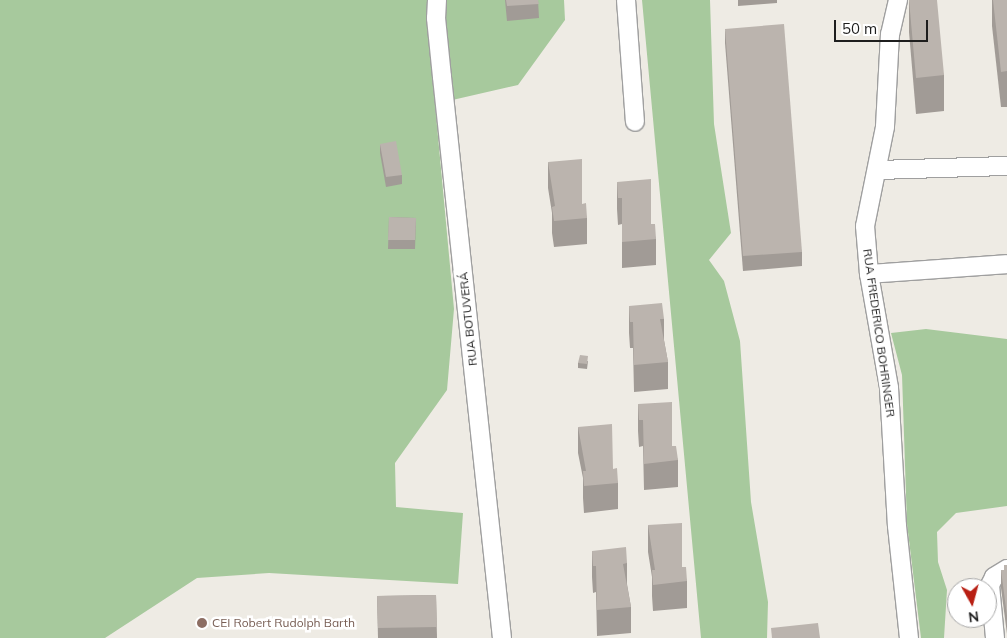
<!DOCTYPE html>
<html>
<head>
<meta charset="utf-8">
<style>
  body { margin:0 }
  #map { position:relative; width:1007px; height:638px; overflow:hidden; background:#eeebe4; font-family:Mulish,sans-serif }
  div>[style] { position:absolute }
  .forest>* { inset:0; background:#a7c99d }
  .roads { filter:drop-shadow(1px 0 #9f9f9f) drop-shadow(-1px 0 #9f9f9f) drop-shadow(0 1px #9f9f9f) drop-shadow(0 -1px #9f9f9f) }
  .minor>* { height:18px; margin:-9px; padding:0 9px; transform-origin:9px; border-radius:9px; background:#fff }
  .wall>* { inset:0; background:#a19b96 }
  .building>* { inset:0; background:#bbb4ae }
  .dots>* { width:14px; height:14px; translate:-50% -50%; box-sizing:border-box; border:2px solid #fff; border-radius:50% }
  span { translate:-50% -50%; white-space:nowrap; text-align:center; line-height:1.15; -webkit-text-stroke:5px #fff; paint-order:stroke }
  .street-label { font-size:12px; color:#1e1e1e }
  .education-label { font-size:12px; color:#785e54 }
  .left { translate:0 -50%; text-align:left }
  .north { position:absolute; left:947px; top:578px; width:50px; height:50px; box-sizing:border-box; background:#fff; border:1px solid #a5a5a5; border-radius:50%; rotate:173deg; font-size:14px; font-weight:700; line-height:20px; text-align:center; color:#1e1e1e }
  .north::after { content:''; display:block; margin:auto; width:18px; height:22px; background:#b81f13; clip-path:polygon(50% 0,100% 100%,50% 72%,0 100%) }
  .scale { position:absolute; left:834px; top:20px; width:94px; height:22px; box-sizing:border-box; border:2px solid #1e1e1e; border-top:0; padding-left:6px; font-size:15px; line-height:18px; white-space:nowrap; color:#1e1e1e; -webkit-text-stroke:4px #fff; paint-order:stroke }
</style>
</head>
<body>
<div id="map">
  <div class="forest">
    <div style="clip-path:polygon(0 0,564px 0,565px 20px,518px 85px,435px 104px,454px 309px,447px 390px,395px 463px,396px 507px,463px 513px,458px 584px,269px 573px,197px 578px,105px 638px,0 638px)"></div>
    <div style="clip-path:polygon(642px 0,710px 0,714px 124px,731px 233px,709px 260px,724px 281px,740px 341px,751px 502px,768px 602px,767px 638px,701px 638px)"></div>
    <div style="clip-path:polygon(926px 329px,1007px 339px,1007px 506px,956px 513px,937px 532px,938px 562px,947px 590px,944px 638px,921px 638px,907px 524px,902px 375px,891px 333px)"></div>
  </div>
  <div class="roads">
    <div class="minor">
      <div style="left:437px;top:0;width:18px;rotate:93deg"></div>
      <div style="left:436px;top:18px;width:59px;rotate:84.2deg"></div>
      <div style="left:442px;top:77px;width:564px;rotate:83.9deg"></div>
      <div style="left:626px;top:0;width:122px;rotate:85.8deg"></div>
      <div style="left:898px;top:0;width:35px;rotate:103deg"></div>
      <div style="left:890px;top:34px;width:93px;rotate:93.1deg"></div>
      <div style="left:885px;top:127px;width:101px;rotate:101.4deg"></div>
      <div style="left:865px;top:226px;width:48px;rotate:85.2deg"></div>
      <div style="left:869px;top:274px;width:116px;rotate:80deg"></div>
      <div style="left:889px;top:388px;width:138px;rotate:86.7deg"></div>
      <div style="left:897px;top:526px;width:113px;rotate:83.9deg"></div>
      <div style="left:878px;top:170px;width:129px;rotate:-1.8deg"></div>
      <div style="left:869px;top:274px;width:138px;rotate:-4.1deg"></div>
      <div style="left:995px;top:638px;width:53px;rotate:-95.4deg"></div>
      <div style="left:990px;top:585px;width:9px;rotate:-63deg"></div>
      <div style="left:994px;top:577px;width:15px;rotate:-32deg"></div>
    </div>
  </div>
  <div class="wall">
    <div style="clip-path:polygon(505px 0,538px 0,539px 18px,507px 21px)"></div>
    <div style="clip-path:polygon(738px 0,777px 0,777px 3px,738px 6px)"></div>
    <div style="clip-path:polygon(909px 0,944px 75px,944px 111px,916px 114px,909px 32px)"></div>
    <div style="clip-path:polygon(992px 0,1007px 0,1007px 107px,1001px 107px,992px 26px)"></div>
    <div style="clip-path:polygon(725px 29px,802px 252px,802px 266px,743px 271px,725px 43px)"></div>
    <div style="clip-path:polygon(380px 144px,402px 175px,402px 184px,386px 187px,380px 153px)"></div>
    <div style="clip-path:polygon(548px 162px,582px 204px,587px 218px,587px 244px,554px 247px,552px 233px,552px 213px,548px 188px)"></div>
    <div style="clip-path:polygon(617px 182px,651px 224px,656px 239px,656px 265px,622px 268px,622px 224px,618px 225px,617px 209px)"></div>
    <div style="clip-path:polygon(389px 217px,416px 218px,415px 249px,388px 249px)"></div>
    <div style="clip-path:polygon(629px 306px,664px 319px,664px 340px,668px 362px,668px 389px,634px 392px,633px 348px,630px 348px,629px 333px)"></div>
    <div style="clip-path:polygon(588px 361px,587px 369px,578px 368px,578px 363px)"></div>
    <div style="clip-path:polygon(638px 404px,672px 446px,678px 460px,678px 487px,644px 490px,643px 446px,639px 447px,638px 431px)"></div>
    <div style="clip-path:polygon(578px 427px,613px 469px,618px 483px,618px 509px,584px 513px,583px 498px,583px 478px,578px 453px)"></div>
    <div style="clip-path:polygon(648px 525px,682px 567px,687px 581px,687px 608px,653px 611px,652px 596px,652px 577px,648px 552px)"></div>
    <div style="clip-path:polygon(592px 551px,627px 563px,627px 584px,631px 607px,631px 633px,597px 636px,596px 592px,593px 593px,592px 577px)"></div>
    <div style="clip-path:polygon(1004px 565px,1007px 565px,1007px 634px,1001px 588px,1001px 570px,1004px 570px)"></div>
    <div style="clip-path:polygon(436px 595px,437px 638px,378px 638px,377px 596px)"></div>
  </div>
  <div class="building">
    <div style="clip-path:polygon(506px 0,538px 0,539px 4px,507px 6px)"></div>
    <div style="clip-path:polygon(909px 0,937px 0,944px 75px,916px 78px)"></div>
    <div style="clip-path:polygon(993px 0,1007px 0,1007px 71px,1001px 72px)"></div>
    <div style="clip-path:polygon(784px 24px,802px 252px,743px 256px,725px 29px)"></div>
    <div style="clip-path:polygon(396px 141px,402px 175px,386px 177px,380px 144px)"></div>
    <div style="clip-path:polygon(582px 159px,582px 204px,586px 203px,587px 218px,554px 221px,552px 207px,555px 206px,548px 162px)"></div>
    <div style="clip-path:polygon(651px 179px,651px 224px,655px 224px,656px 239px,622px 242px,622px 198px,618px 198px,617px 182px)"></div>
    <div style="clip-path:polygon(389px 217px,416px 218px,415px 240px,388px 240px)"></div>
    <div style="clip-path:polygon(662px 303px,664px 319px,660px 319px,668px 362px,634px 365px,633px 322px,630px 322px,629px 306px)"></div>
    <div style="clip-path:polygon(580px 355px,588px 356px,587px 364px,578px 363px)"></div>
    <div style="clip-path:polygon(672px 402px,672px 446px,676px 446px,678px 460px,644px 464px,643px 420px,639px 420px,638px 404px)"></div>
    <div style="clip-path:polygon(612px 424px,613px 469px,617px 468px,618px 483px,584px 486px,583px 471px,586px 471px,578px 427px)"></div>
    <div style="clip-path:polygon(682px 523px,682px 567px,686px 567px,687px 581px,653px 585px,652px 570px,655px 570px,648px 525px)"></div>
    <div style="clip-path:polygon(626px 547px,627px 563px,623px 564px,631px 607px,597px 610px,596px 566px,593px 566px,592px 551px)"></div>
    <div style="clip-path:polygon(1004px 565px,1007px 565px,1007px 616px,1001px 570px,1004px 570px)"></div>
    <div style="clip-path:polygon(436px 595px,437px 627px,378px 628px,377px 596px)"></div>
    <div style="clip-path:polygon(818px 623px,820px 638px,772px 638px,771px 628px)"></div>
  </div>
  <div class="dots">
    <div style="left:202px;top:623px;background:#8d6e63"></div>
  </div>
  <div class="street-label">
    <span style="left:468px;top:319px;rotate:-96deg">RUA BOTUVERÁ</span>
    <span style="left:879px;top:333px;rotate:82deg">RUA FREDERICO BOHRINGER</span>
  </div>
  <div class="education-label">
    <span class="left" style="left:212px;top:623px">CEI Robert Rudolph Barth</span>
  </div>
  <div class="north">N</div>
  <div class="scale">50 m</div>
</div>
</body>
</html>
